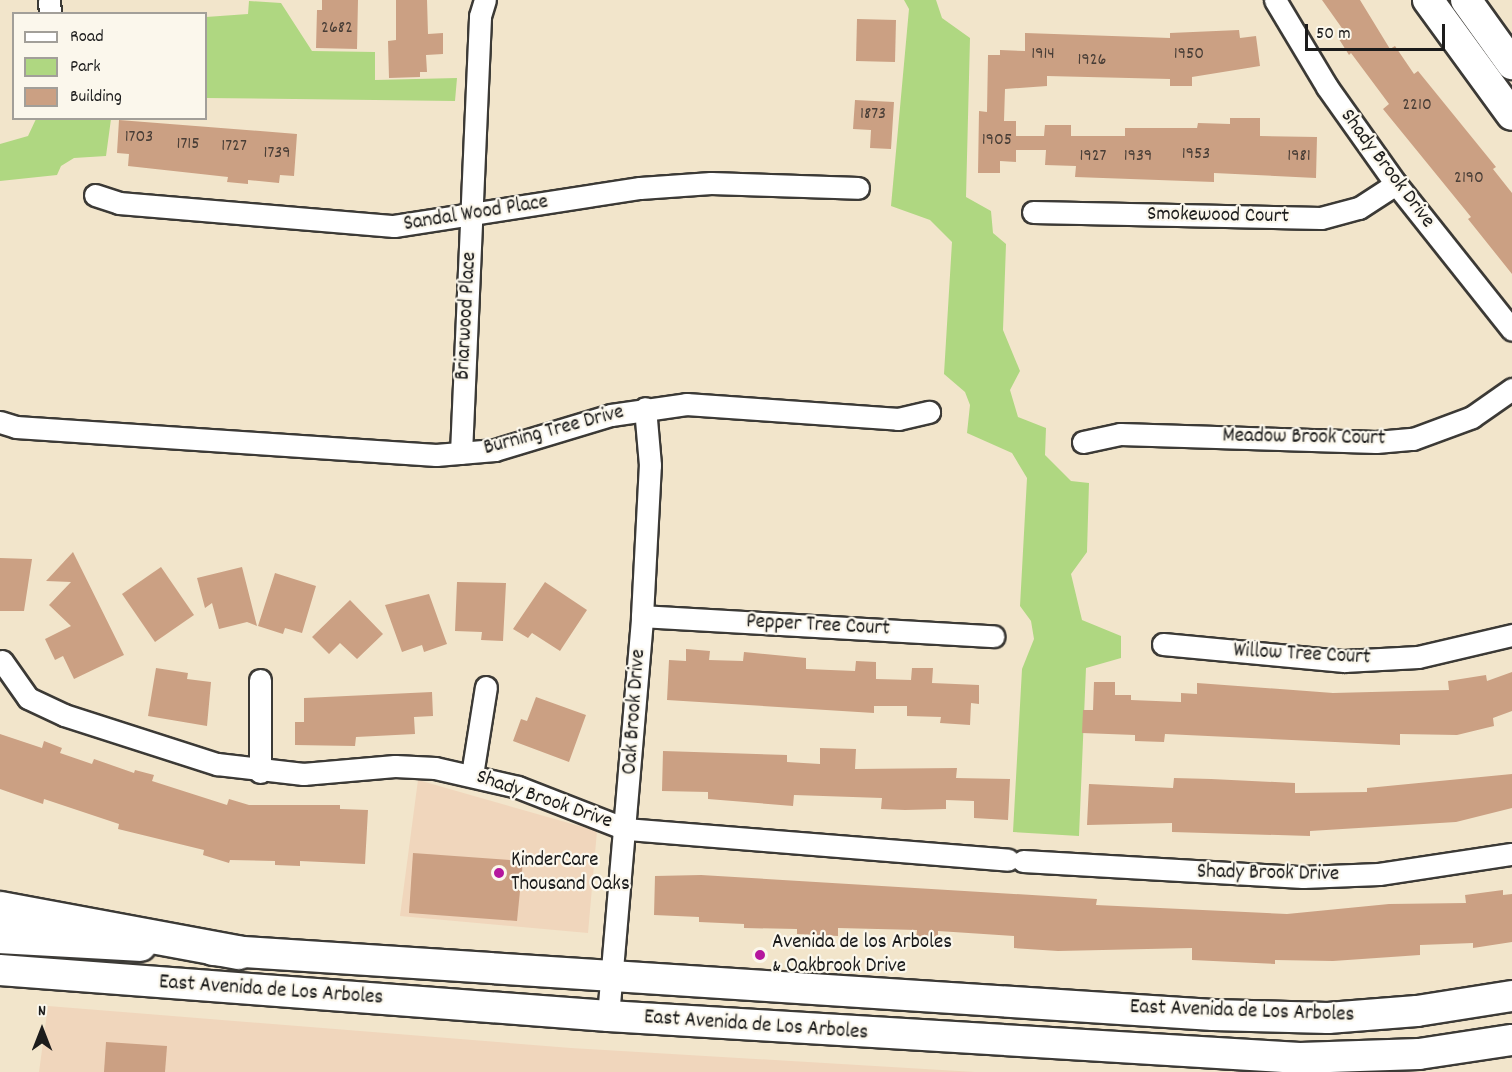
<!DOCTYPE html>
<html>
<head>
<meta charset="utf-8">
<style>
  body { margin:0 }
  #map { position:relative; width:1512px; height:1072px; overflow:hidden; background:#f2e5cb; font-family:Dekko,sans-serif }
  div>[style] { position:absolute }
  .built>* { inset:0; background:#f0d6bc }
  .green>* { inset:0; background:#afd781 }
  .building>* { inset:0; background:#cba083 }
  .roads { filter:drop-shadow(2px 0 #3c3a36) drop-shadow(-2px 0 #3c3a36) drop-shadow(0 2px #3c3a36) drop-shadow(0 -2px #3c3a36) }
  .minor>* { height:21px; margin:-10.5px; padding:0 10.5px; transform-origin:10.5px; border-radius:10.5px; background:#fff }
  .secondary>* { height:30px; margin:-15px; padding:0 15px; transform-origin:15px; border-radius:15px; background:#fff }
  .motorway>* { height:33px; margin:-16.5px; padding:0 16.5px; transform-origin:16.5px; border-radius:16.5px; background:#fff }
  .dots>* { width:16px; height:16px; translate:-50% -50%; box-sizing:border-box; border:3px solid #fbf7ec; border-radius:50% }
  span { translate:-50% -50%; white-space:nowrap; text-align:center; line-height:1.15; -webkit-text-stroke:4.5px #fbf7ec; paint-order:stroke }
  .number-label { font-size:18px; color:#483d36 }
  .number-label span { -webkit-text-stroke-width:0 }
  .street-label { font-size:21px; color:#1c1c1c }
  .poi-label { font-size:21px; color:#1c1c1c }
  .left { translate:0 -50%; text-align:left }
  .legend { position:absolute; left:12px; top:12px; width:195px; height:108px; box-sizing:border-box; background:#fbf7ec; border:2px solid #a29f99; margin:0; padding:8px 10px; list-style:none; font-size:18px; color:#1c1c1c }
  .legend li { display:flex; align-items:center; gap:12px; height:30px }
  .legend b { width:30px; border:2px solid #a29f99 }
  .north { position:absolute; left:12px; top:1000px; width:60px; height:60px; -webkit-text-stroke:4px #fbf7ec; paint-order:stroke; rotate:0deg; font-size:16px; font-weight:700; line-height:24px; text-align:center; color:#1c1c1c }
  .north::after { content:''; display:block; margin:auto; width:21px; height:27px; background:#1c1c1c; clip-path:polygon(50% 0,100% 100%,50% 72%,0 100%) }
  .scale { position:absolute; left:1305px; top:24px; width:140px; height:27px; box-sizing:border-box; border:3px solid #1c1c1c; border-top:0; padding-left:8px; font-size:18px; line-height:21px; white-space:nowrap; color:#1c1c1c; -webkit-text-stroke:4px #fbf7ec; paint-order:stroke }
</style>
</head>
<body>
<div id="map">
  <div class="built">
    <div style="clip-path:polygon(418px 780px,597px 831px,588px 933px,400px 916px)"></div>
    <div style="clip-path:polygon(48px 1006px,571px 1048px,975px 1072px,39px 1072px)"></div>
  </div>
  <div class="green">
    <div style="clip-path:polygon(904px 0,936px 0,942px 18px,970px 38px,966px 197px,991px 211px,993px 233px,1006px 244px,1003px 330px,1020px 371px,1010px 390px,1018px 417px,1046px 428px,1045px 455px,1071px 481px,1089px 483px,1087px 552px,1071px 574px,1082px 620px,1121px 636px,1121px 658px,1086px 668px,1079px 836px,1013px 832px,1022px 669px,1034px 639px,1031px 621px,1020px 606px,1027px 478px,1012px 453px,967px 433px,970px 405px,965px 392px,944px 374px,952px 242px,930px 220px,891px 206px,909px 9px)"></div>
    <div style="clip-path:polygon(249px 1px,281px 3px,312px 51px,375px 52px,375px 80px,457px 78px,455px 101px,206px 98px,206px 17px,248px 14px)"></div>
    <div style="clip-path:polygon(36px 119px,111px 119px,106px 156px,74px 158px,61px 166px,57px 175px,0 181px,0 144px,28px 136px)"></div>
  </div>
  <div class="building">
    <div style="clip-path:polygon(322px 0,358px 0,357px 49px,316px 48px,317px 10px,322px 10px)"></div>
    <div style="clip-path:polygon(396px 0,427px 0,428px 34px,443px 33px,443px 54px,426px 55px,427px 72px,420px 72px,420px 77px,389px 78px,388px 41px,396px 40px)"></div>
    <div style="clip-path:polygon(1322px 0,1360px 0,1390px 49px,1395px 46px,1414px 74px,1418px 71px,1496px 167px,1493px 169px,1512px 193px,1512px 274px,1468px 219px,1471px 217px,1383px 109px,1389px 104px,1351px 53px,1349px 55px,1337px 36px,1344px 31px)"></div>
    <div style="clip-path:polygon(857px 19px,896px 20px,895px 62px,856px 61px)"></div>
    <div style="clip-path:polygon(1239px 30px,1240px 38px,1256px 36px,1260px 66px,1192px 77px,1192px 86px,1170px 86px,1170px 79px,1047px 76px,1047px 86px,1005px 89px,1004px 121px,1016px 121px,1016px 136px,1044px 136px,1045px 125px,1071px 125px,1071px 136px,1125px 136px,1125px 128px,1197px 128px,1198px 123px,1230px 124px,1230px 118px,1260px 118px,1260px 136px,1317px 137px,1316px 178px,1214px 173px,1214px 182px,1075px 177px,1076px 166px,1045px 165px,1046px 150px,1016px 150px,1016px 162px,1000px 161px,1000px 173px,978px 173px,979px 111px,987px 112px,988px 55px,1000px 55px,1000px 50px,1025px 51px,1025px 33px,1170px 38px,1170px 33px)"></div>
    <div style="clip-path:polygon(855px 100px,894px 102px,891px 149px,870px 148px,871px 130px,853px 129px)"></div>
    <div style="clip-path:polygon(119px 120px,297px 134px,294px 176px,280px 175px,279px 183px,248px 180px,248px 184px,227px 182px,228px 177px,128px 166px,129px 154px,117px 153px)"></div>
    <div style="clip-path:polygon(73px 552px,124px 655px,74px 679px,63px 656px,55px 660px,45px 639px,71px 626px,49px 605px,71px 582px,46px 581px)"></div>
    <div style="clip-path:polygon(0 558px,32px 559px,24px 611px,0 611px)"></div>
    <div style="clip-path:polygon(161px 567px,194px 615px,155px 642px,122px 594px)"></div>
    <div style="clip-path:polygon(242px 567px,257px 626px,247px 622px,219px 629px,212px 603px,205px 608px,197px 578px)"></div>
    <div style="clip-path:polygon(275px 573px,316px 586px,302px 633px,285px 628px,283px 634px,258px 626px)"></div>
    <div style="clip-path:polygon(457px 582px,506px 583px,503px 641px,481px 640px,482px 632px,455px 631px)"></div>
    <div style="clip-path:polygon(545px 582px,587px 610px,560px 651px,532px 633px,528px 638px,513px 629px)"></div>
    <div style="clip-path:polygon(429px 594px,447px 644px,424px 652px,422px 645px,402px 652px,385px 605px)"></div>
    <div style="clip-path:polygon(350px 600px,383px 634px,357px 659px,340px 643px,329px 654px,312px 637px)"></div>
    <div style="clip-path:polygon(686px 649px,710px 651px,709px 660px,743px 661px,744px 652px,806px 658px,806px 669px,855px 671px,856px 661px,876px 662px,876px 679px,911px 680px,912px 668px,933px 668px,932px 683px,979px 685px,979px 704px,971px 703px,970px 725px,940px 723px,941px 717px,907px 716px,907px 706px,874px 706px,874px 713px,667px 700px,669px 660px,686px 661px)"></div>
    <div style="clip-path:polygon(156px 668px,188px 673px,187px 679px,211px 682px,207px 726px,148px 716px)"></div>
    <div style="clip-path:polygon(1512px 672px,1512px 711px,1493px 718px,1494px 726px,1457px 735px,1400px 734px,1400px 745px,1165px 734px,1164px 742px,1135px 741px,1135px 735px,1082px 733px,1083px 710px,1093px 710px,1094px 682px,1115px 682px,1115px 695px,1131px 695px,1131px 700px,1181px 702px,1181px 693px,1197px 694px,1197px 683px,1333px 693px,1449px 690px,1448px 681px,1486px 675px,1487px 681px)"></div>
    <div style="clip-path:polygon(432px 692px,433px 716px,414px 717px,415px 734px,356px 737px,355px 746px,295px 745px,295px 722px,304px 722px,304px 698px)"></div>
    <div style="clip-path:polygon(536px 697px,586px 715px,569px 762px,513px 741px,521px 719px,527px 721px)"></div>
    <div style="clip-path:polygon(0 734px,42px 748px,44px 741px,62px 748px,60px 753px,92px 764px,94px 759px,134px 773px,135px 770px,154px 775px,152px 781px,227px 805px,229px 799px,249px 805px,340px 805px,340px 809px,368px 810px,365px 864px,300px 861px,300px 866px,275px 865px,275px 861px,230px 860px,229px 863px,203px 855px,204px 850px,118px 829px,119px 824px,44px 799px,43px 804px,0 789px)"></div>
    <div style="clip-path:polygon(820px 748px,856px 749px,855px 769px,957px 768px,956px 778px,1010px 779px,1008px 820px,974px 818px,974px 801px,946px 800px,946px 809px,905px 810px,881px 809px,882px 798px,794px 795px,793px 806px,708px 799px,708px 792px,662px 791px,663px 751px,787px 755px,787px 762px,820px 764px)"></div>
    <div style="clip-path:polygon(1512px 774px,1512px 808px,1456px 822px,1310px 831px,1310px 836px,1172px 832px,1172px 823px,1087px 825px,1089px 784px,1173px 788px,1174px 778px,1211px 779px,1295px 783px,1295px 793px,1367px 792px,1367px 788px)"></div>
    <div style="clip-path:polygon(413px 853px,523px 861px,517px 921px,409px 913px)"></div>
    <div style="clip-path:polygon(701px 875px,1097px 899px,1096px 905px,1287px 914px,1389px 904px,1466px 903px,1465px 895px,1503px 890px,1503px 895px,1512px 894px,1512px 942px,1473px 948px,1473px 943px,1420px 945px,1420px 955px,1333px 961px,1275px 960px,1275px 964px,1192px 960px,1192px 948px,1058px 951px,1014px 948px,1014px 936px,938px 931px,938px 942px,916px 941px,917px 930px,838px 928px,838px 936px,797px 934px,797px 929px,744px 928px,744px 924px,699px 922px,699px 917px,654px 915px,655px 876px)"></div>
    <div style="clip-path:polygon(106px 1042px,167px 1046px,165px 1072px,104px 1072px)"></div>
  </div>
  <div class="roads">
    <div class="minor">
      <div style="left:49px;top:0;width:14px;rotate:86deg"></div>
      <div style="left:1275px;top:0;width:101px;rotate:59.1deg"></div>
      <div style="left:1327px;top:87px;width:119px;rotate:54.6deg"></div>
      <div style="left:1396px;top:184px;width:186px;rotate:51.5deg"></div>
      <div style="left:95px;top:195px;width:25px;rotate:18deg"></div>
      <div style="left:119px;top:203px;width:276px;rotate:4.8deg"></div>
      <div style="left:394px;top:226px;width:249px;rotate:-8.8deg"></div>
      <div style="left:640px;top:188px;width:71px;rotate:-4deg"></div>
      <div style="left:711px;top:183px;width:147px;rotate:1.9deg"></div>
      <div style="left:1033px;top:212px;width:288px;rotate:1.2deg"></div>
      <div style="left:1321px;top:218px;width:39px;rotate:-15deg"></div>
      <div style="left:1359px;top:208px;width:44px;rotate:-33deg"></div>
      <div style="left:0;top:422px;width:17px;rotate:17deg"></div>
      <div style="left:16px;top:427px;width:421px;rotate:3.8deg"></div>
      <div style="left:436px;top:455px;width:59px;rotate:-4.8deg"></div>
      <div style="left:495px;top:450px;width:121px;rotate:-16.8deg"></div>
      <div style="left:611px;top:415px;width:76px;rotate:-8.3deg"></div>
      <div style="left:686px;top:404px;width:213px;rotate:4deg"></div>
      <div style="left:898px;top:419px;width:32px;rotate:-13deg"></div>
      <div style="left:1083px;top:442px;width:38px;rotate:-12deg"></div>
      <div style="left:1120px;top:434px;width:256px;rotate:1.8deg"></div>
      <div style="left:1376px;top:442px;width:37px;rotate:-5deg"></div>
      <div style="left:1413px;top:439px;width:63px;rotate:-20.4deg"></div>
      <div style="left:1472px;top:417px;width:49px;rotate:-35deg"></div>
      <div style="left:461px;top:453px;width:437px;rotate:-87.5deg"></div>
      <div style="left:480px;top:16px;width:17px;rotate:-73deg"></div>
      <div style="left:642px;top:616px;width:352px;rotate:3.3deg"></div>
      <div style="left:1163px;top:644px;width:182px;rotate:5.4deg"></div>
      <div style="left:1344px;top:661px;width:74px;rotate:-3.1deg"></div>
      <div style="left:1418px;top:657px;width:97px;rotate:-13.2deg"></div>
      <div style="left:2px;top:661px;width:45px;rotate:54.9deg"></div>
      <div style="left:28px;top:698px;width:40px;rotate:25deg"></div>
      <div style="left:64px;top:715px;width:161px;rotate:17.8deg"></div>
      <div style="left:217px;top:764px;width:87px;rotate:6.6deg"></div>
      <div style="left:303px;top:774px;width:92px;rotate:-5deg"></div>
      <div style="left:395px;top:766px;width:40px;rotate:2.9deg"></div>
      <div style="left:435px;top:768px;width:85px;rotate:12.9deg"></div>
      <div style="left:518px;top:787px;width:116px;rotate:21.3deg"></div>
      <div style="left:626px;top:829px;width:383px;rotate:4.6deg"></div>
      <div style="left:260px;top:772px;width:92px;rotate:-90deg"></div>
      <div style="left:472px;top:775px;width:89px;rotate:-81deg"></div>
      <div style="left:1023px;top:861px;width:280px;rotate:3.3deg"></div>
      <div style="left:1303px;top:877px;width:76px;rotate:-2.3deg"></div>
      <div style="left:1379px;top:874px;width:134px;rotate:-8.6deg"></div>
      <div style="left:608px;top:1016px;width:401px;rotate:-85.1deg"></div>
      <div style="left:642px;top:616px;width:151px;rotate:-87deg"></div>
      <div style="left:650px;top:465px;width:57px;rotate:-95deg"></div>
    </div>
    <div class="secondary">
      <div style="left:1428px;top:0;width:142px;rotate:53.9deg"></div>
      <div style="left:1466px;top:0;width:79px;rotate:54.3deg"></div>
      <div style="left:0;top:938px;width:141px;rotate:3.2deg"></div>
      <div style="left:213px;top:950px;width:1002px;rotate:3.72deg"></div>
      <div style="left:1213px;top:1015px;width:115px;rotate:1.5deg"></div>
      <div style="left:1328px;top:1018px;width:89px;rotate:-4.5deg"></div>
      <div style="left:1417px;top:1011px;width:96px;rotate:-9deg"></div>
      <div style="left:0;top:970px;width:610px;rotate:4.33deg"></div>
      <div style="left:608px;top:1016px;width:693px;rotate:3.47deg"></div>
      <div style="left:1300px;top:1058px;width:119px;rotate:-1.9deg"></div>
      <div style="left:1419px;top:1054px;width:94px;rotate:-8.6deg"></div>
    </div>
    <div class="motorway">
      <div style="left:0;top:908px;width:242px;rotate:10.5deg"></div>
    </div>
  </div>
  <div class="dots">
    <div style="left:499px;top:873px;background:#b5179e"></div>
    <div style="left:760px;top:955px;background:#b5179e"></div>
  </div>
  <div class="number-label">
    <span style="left:337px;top:29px">2682</span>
    <span style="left:1043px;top:55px">1914</span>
    <span style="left:1189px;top:55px">1950</span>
    <span style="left:1092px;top:61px">1926</span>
    <span style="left:1417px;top:106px">2210</span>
    <span style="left:873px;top:115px">1873</span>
    <span style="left:139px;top:138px">1703</span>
    <span style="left:997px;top:141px">1905</span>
    <span style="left:188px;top:145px">1715</span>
    <span style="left:234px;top:147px">1727</span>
    <span style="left:277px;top:154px">1739</span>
    <span style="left:1196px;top:155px">1953</span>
    <span style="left:1093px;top:157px">1927</span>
    <span style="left:1138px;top:157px">1939</span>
    <span style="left:1299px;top:157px">1981</span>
    <span style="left:1469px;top:179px">2190</span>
  </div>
  <div class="street-label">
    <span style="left:1387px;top:169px;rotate:53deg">Shady Brook Drive</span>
    <span style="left:476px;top:214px;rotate:-9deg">Sandal Wood Place</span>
    <span style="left:1218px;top:216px;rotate:1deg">Smokewood Court</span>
    <span style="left:467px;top:316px;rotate:-87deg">Briarwood Place</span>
    <span style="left:554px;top:431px;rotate:-15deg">Burning Tree Drive</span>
    <span style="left:1304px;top:438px;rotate:1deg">Meadow Brook Court</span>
    <span style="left:818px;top:626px;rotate:3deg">Pepper Tree Court</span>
    <span style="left:1302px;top:655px;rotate:3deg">Willow Tree Court</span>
    <span style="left:635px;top:712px;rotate:-86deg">Oak Brook Drive</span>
    <span style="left:544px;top:800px;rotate:19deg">Shady Brook Drive</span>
    <span style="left:1268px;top:874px;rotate:1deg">Shady Brook Drive</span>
    <span style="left:271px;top:991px;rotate:4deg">East Avenida de Los Arboles</span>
    <span style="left:1242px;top:1012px;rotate:2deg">East Avenida de Los Arboles</span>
    <span style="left:756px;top:1026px;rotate:4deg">East Avenida de Los Arboles</span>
  </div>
  <div class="poi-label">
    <span class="left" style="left:511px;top:873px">KinderCare<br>Thousand Oaks</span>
    <span class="left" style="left:772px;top:955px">Avenida de los Arboles<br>&amp; Oakbrook Drive</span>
  </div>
  <ul class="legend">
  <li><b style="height:8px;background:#fff"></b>Road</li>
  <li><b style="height:16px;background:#afd781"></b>Park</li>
  <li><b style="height:16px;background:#cba083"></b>Building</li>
  </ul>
  <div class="north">N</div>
  <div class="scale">50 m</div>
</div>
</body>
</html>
